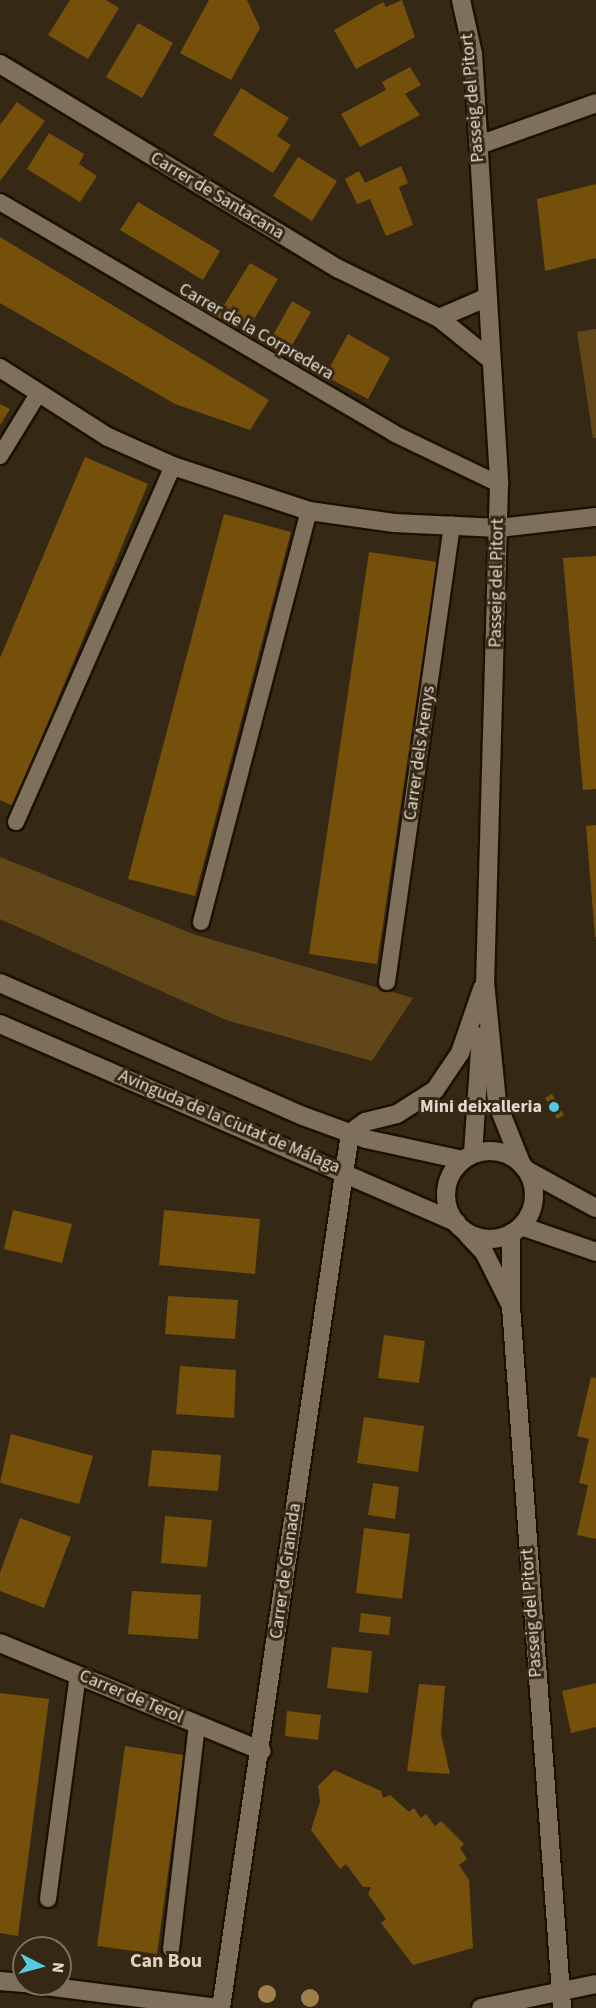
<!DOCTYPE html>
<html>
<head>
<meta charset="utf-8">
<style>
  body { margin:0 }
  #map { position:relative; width:596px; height:2008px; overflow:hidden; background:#352916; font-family:"Source Sans 3",sans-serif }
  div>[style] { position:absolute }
  .green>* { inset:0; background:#604619 }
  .building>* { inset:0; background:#74500b }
  .roads { filter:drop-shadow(2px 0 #1d1101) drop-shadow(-2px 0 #1d1101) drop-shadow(0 2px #1d1101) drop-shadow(0 -2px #1d1101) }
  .lane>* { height:16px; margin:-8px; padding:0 8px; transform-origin:8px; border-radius:8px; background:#7e705b }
  .street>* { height:18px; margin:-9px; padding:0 9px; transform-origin:9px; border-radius:9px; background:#7e705b }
  .street>.ring { margin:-9px; padding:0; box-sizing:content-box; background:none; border:18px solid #7e705b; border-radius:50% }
  .trees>* { width:18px; height:18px; margin:-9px; border-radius:50%; background:#a17f4a }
  .dots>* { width:16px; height:16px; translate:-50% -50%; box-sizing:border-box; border:3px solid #352916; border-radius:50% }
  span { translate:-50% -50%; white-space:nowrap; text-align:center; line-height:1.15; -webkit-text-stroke:6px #352916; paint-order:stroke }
  .street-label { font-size:18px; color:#e3dbcf }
  .poi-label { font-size:18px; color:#e3dbcf; font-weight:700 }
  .right { translate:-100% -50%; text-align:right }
  .neighbourhood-label { font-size:20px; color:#e2d2ba; font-weight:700 }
  .north { position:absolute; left:12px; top:1936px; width:60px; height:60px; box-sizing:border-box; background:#352916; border:2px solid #7b7060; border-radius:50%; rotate:96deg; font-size:16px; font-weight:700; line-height:24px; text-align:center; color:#e3dbcf }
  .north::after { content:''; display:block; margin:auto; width:21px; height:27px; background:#57c9e2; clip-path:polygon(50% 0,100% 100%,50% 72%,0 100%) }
</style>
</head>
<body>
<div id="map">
  <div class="green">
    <div style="clip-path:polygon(596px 329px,596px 438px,593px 438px,577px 332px)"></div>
    <div style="clip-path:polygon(0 857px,196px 935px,413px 998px,372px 1061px,226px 1020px,0 919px)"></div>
  </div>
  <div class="building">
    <div style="clip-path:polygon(70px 0,106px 0,119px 8px,88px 59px,48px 35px)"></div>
    <div style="clip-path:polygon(209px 0,247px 0,260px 28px,231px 80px,180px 53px)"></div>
    <div style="clip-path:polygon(402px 0,415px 37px,356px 69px,334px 30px,383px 2px,386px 7px)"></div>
    <div style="clip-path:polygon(138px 23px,173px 43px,142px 98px,106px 77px)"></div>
    <div style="clip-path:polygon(410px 67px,421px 85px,405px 94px,420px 115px,360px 147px,341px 114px,386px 90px,382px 82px)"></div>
    <div style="clip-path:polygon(241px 88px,289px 118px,277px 136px,291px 145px,273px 173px,213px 135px)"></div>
    <div style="clip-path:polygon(17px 102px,45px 121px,0 181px,0 125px)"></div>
    <div style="clip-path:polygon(49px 133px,84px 154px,79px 164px,97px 176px,80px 202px,27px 169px)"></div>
    <div style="clip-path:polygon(298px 157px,337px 181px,312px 221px,273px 196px)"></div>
    <div style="clip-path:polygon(401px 166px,408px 183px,399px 187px,413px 225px,386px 236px,370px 199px,357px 204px,345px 179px,359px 171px,365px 183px)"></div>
    <div style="clip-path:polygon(596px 184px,596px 258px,545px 271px,537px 199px)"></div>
    <div style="clip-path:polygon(138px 202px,220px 251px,203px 280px,120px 230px)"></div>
    <div style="clip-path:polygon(0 237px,269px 400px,250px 430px,175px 404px,0 303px)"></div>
    <div style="clip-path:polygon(250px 263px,278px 279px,250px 326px,226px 312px,220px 321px,206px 312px,214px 299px,224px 305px)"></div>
    <div style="clip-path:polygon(292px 301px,311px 312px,290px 349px,271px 339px)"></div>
    <div style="clip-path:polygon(348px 334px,390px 358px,368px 399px,325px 376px)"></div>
    <div style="clip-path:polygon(0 404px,10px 409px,0 425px)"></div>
    <div style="clip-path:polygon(85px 457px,148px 484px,13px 806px,0 800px,0 658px)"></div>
    <div style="clip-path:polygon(224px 514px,291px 532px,195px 896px,128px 879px)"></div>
    <div style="clip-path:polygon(369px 552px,437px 562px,377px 964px,309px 954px)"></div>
    <div style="clip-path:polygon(596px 556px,596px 789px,583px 790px,563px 558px)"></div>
    <div style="clip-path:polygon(596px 825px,596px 937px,595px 937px,586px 826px)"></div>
    <div style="clip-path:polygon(552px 1094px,564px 1115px,557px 1119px,545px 1098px)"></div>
    <div style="clip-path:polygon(13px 1210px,72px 1224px,62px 1263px,4px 1249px)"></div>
    <div style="clip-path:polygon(164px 1210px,260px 1219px,255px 1274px,159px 1265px)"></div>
    <div style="clip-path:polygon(168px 1296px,238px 1300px,235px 1339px,165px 1334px)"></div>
    <div style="clip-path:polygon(384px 1335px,425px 1341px,419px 1383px,378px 1378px)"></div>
    <div style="clip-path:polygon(180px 1366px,236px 1370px,234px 1418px,176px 1414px)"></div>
    <div style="clip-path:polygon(591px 1377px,596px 1378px,596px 1539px,577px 1535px,588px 1485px,579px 1483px,589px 1439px,577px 1436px)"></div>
    <div style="clip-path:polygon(364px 1417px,424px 1426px,418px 1472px,357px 1463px)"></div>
    <div style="clip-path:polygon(11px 1434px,93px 1456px,79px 1504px,0 1483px)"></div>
    <div style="clip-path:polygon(152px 1450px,221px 1455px,218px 1491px,148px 1486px)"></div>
    <div style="clip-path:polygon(373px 1483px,399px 1487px,395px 1519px,368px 1515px)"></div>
    <div style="clip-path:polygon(165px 1516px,212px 1520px,207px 1567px,161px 1563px)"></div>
    <div style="clip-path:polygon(20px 1518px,71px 1537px,44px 1608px,0 1591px,0 1573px)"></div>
    <div style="clip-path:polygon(364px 1528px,410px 1534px,402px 1599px,356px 1593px)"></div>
    <div style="clip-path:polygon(132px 1591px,201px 1595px,198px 1639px,128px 1634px)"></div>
    <div style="clip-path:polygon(361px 1613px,391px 1617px,389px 1635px,359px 1632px)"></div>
    <div style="clip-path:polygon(332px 1647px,372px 1651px,368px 1693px,327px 1688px)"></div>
    <div style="clip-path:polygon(596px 1683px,596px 1727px,571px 1733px,562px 1691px)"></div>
    <div style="clip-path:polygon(419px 1684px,445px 1686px,441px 1734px,450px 1774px,407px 1771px)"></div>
    <div style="clip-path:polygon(0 1693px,49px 1699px,18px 1936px,0 1933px)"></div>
    <div style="clip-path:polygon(287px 1711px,321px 1715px,318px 1740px,285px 1736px)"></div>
    <div style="clip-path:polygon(125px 1746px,184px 1755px,157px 1954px,97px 1946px)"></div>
    <div style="clip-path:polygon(334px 1770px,381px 1791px,383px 1798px,390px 1795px,409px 1812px,414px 1808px,421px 1818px,426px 1814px,435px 1826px,441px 1821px,464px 1844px,460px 1848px,467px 1859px,459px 1865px,469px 1880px,473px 1948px,413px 1965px,381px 1923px,386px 1919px,368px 1894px,371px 1887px,363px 1887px,346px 1864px,340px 1869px,311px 1830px,320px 1802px,318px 1786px)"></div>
  </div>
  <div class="roads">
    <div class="lane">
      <div style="left:0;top:202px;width:458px;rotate:30.4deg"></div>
      <div style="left:395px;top:434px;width:115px;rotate:25.7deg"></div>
      <div style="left:0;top:456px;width:73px;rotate:-58.5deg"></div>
      <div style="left:16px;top:822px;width:389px;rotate:-66.2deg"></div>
      <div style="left:201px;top:922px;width:425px;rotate:-75.3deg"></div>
      <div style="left:387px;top:982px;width:462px;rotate:-81.9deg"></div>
      <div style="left:48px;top:1899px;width:226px;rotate:-82.4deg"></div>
      <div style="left:171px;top:1949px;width:226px;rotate:-83.4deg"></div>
    </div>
    <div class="street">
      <div style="left:461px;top:0;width:55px;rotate:77.5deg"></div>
      <div style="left:473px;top:54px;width:431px;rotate:86.5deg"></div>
      <div style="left:499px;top:484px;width:498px;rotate:91.6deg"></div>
      <div style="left:485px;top:982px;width:122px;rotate:84.3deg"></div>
      <div style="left:497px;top:1103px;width:65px;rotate:68.2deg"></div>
      <div style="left:0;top:64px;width:396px;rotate:31.2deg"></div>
      <div style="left:339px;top:269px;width:111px;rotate:26.1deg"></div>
      <div style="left:439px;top:318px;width:53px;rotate:-23.2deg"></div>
      <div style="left:479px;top:145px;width:124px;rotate:-19.7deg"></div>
      <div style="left:439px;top:318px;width:67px;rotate:38.9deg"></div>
      <div style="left:0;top:368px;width:128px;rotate:32.6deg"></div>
      <div style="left:108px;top:437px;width:71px;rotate:24deg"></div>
      <div style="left:173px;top:466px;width:143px;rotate:18.3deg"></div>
      <div style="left:309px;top:511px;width:86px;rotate:8deg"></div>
      <div style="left:394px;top:523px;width:105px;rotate:2.7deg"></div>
      <div style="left:499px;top:528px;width:98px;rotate:-6.5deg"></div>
      <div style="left:0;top:983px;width:331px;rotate:23.7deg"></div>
      <div style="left:303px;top:1116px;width:67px;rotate:20.1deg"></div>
      <div style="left:366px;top:1139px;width:98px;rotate:12.3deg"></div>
      <div style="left:0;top:1024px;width:498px;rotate:23.5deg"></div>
      <div class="ring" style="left:446px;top:1151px;width:70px;height:70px"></div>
      <div style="left:473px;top:1153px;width:117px;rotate:-86.1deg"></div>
      <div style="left:528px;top:1171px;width:77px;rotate:28.6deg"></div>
      <div style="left:521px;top:1226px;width:79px;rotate:19.1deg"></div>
      <div style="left:511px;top:1233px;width:73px;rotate:90deg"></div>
      <div style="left:511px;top:1306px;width:704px;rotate:85.84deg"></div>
      <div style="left:467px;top:1234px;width:25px;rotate:47deg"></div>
      <div style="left:484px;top:1252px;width:56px;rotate:63.4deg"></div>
      <div style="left:0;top:1643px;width:283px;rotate:22.4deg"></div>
      <div style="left:0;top:1981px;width:24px;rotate:5deg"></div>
      <div style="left:29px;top:1984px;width:192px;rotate:7.2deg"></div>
      <div style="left:221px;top:2008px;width:884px;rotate:-81.61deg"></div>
      <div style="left:350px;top:1133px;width:19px;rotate:-36deg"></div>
      <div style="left:365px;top:1122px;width:33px;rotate:-14deg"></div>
      <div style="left:397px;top:1114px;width:45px;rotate:-32.3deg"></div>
      <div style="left:435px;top:1090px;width:45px;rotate:-56deg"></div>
      <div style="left:460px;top:1053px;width:68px;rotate:-71deg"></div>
      <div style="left:481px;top:2008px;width:117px;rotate:-11.8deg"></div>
    </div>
  </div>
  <div class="trees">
    <div style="left:267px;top:1994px"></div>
    <div style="left:310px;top:1998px"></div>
  </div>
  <div class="dots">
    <div style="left:554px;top:1107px;background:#57c9e2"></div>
  </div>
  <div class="street-label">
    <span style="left:473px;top:98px;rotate:-95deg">Passeig del Pitort</span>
    <span style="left:217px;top:196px;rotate:31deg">Carrer de Santacana</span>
    <span style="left:256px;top:332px;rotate:30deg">Carrer de la Corpredera</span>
    <span style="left:497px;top:583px;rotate:-89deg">Passeig del Pitort</span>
    <span style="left:420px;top:753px;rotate:-82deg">Carrer dels Arenys</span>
    <span style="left:229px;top:1122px;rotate:23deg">Avinguda de la Ciutat de Málaga</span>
    <span style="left:286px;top:1571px;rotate:-82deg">Carrer de Granada</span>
    <span style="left:532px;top:1613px;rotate:-94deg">Passeig del Pitort</span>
    <span style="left:131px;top:1697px;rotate:23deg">Carrer de Terol</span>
  </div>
  <div class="poi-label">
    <span class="right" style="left:542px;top:1107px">Mini deixalleria</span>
  </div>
  <div class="neighbourhood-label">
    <span style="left:166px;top:1961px">Can Bou</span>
  </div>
  <div class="north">N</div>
</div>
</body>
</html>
